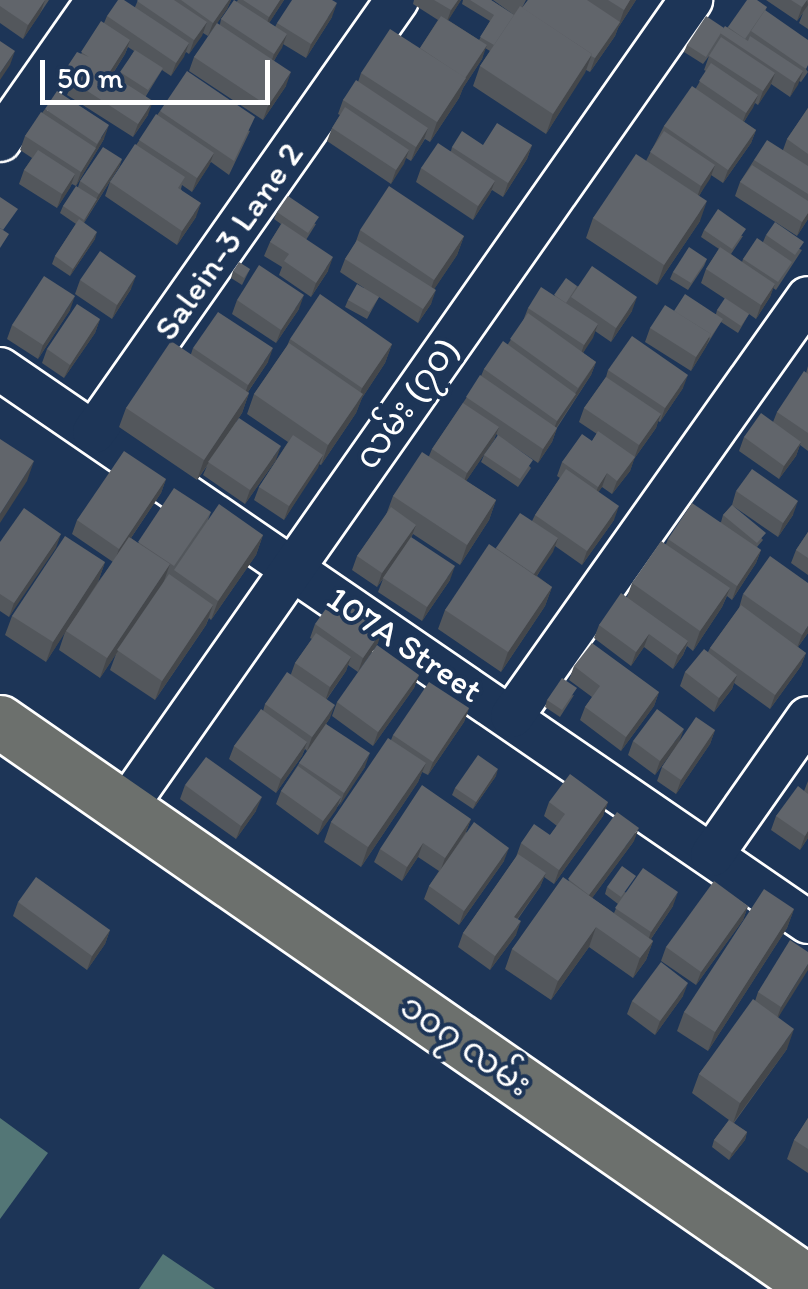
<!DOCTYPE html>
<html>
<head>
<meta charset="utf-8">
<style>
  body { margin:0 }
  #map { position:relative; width:808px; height:1289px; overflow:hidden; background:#1d3557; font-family:Itim,"Noto Sans Myanmar",sans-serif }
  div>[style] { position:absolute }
  .green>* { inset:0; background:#537676 }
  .roads { filter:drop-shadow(2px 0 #fff) drop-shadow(-2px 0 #fff) drop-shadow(0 2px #fff) drop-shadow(0 -2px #fff) }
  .minor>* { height:42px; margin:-21px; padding:0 21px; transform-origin:21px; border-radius:21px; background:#1d3557 }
  .major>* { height:52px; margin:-26px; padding:0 26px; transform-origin:26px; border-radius:26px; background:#6c706d }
  .wall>* { inset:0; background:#53575c }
  .shaded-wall>* { inset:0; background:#44474b }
  .building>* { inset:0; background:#61656b }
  span { translate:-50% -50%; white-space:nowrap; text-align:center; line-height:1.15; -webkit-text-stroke:8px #1d3557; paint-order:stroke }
  .street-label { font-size:35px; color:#fff }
  .scale { position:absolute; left:40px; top:60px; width:230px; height:45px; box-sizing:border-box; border:5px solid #fff; border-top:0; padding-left:12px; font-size:30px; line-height:35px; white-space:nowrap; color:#fff; -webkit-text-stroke:8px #1d3557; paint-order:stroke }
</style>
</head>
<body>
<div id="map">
  <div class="green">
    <div style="clip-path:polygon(0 1118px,48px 1153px,0 1219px)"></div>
    <div style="clip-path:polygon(163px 1254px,215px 1289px,139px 1289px)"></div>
  </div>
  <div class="roads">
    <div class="minor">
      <div style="left:0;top:140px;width:171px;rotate:-55deg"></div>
      <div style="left:0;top:369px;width:979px;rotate:34.39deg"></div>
      <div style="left:94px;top:432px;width:528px;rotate:-54.95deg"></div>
      <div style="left:512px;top:716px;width:512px;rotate:-54.7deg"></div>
      <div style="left:125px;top:808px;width:987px;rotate:-54.99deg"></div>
      <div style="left:712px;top:855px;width:167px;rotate:-55deg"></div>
    </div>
    <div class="major">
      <div style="left:0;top:722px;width:983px;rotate:34.72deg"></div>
    </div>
  </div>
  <div class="wall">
    <div style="clip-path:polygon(0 0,49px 0,23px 39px,0 23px)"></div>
    <div style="clip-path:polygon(evenodd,138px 0,231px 0,227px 9px,208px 36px,203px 33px,189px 54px,186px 52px,171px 76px,162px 70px,146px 96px,148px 115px,133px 137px,67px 95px,71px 86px,62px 81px,67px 67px,81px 54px,104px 23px,107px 16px,135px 7px,138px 0,128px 47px,134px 51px,118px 78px,112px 75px,125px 54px,128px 47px)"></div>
    <div style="clip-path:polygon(238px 0,284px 0,269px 23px,275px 27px,277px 23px,332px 17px,306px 58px,283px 44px,274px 61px,286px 86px,263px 120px,189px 71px,194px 57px,220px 24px,221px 19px)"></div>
    <div style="clip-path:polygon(414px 0,461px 0,448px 20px,479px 40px,490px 21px,462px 4px,463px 0,491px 0,514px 15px,493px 0,526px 0,522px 8px,528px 0,636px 0,618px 28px,615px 36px,590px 72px,586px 70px,546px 134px,473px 86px,480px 66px,490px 51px,485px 48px,482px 59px,463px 88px,459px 98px,430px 142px,425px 139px,411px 161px,406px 158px,391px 184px,327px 141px,332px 128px,340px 115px,338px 114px,343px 100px,358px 82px,361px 73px,420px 48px,438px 20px,413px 4px)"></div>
    <div style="clip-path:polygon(766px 0,808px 0,808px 29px,799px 23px,803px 13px,797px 21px)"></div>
    <div style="clip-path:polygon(767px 7px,765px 11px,808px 72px,801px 82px,799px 81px,790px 97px,771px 84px,758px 105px,755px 103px,744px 122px,756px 130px,751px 143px,723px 183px,711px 175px,699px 196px,700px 221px,657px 285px,586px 238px,593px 218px,646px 161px,664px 126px,696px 88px,706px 71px,704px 70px,709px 56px,703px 64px,684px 52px,687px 45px,728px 27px)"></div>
    <div style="clip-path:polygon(808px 108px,808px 219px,797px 236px,735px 196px,740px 182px,754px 160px,783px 150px,787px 139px)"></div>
    <div style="clip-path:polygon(45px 109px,104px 139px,76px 186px,72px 184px,57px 208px,19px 184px,24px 170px,32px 158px,20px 150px,25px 136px)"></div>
    <div style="clip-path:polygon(160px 111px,250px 131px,229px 175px,211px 162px,192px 192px,182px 185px,181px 189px,196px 217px,177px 245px,105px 196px,110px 182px)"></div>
    <div style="clip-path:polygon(483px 145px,532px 145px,527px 159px,503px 197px,492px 190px,473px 220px,416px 182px,421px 168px,451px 151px,452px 147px)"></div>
    <div style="clip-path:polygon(122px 159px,119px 167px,84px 223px,95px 239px,70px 276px,52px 264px,55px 256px,76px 224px,60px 213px,63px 206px,78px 187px,80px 181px)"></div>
    <div style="clip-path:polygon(277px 212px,316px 224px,306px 240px,328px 271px,311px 297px,279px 275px,282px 267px,264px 256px,270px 242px,281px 224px,274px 219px)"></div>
    <div style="clip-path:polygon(360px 230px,464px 236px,457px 255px,434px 289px,431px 304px,418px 323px,379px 297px,367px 319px,345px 307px,348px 300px,364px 288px,340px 272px,345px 259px,355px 244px)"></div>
    <div style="clip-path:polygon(704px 230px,743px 236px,731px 254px,742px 262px,743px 259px,763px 242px,766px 235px,802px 250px,776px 290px,773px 288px,770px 297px,756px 319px,749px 314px,738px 333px,721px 322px,691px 371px,645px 342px,650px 328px,674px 311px,716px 314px,717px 310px,730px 302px,701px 283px,706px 269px,719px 249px,701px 237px)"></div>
    <div style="clip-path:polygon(707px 259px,704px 266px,688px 290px,670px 279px,673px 272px)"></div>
    <div style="clip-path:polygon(250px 269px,242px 285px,231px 278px,233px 271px)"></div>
    <div style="clip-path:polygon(80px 280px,131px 289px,112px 319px,75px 294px)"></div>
    <div style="clip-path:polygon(577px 286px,632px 311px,611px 342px,595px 331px,583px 353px,596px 362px,591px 375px,557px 428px,552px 442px,538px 463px,507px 442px,531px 468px,518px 487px,481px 462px,484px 455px,498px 436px,496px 434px,494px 440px,466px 481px,496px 500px,489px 520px,460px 565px,413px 534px,411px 538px,450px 580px,422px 621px,378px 592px,383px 579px,377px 587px,352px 570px,357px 556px,386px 515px,393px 496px,429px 456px,432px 449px,481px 376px,484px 369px,508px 344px,523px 321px,528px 308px)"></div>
    <div style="clip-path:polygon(237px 300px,299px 309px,276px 343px,232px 314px)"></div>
    <div style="clip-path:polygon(70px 310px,38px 359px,7px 339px,12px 325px)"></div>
    <div style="clip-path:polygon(100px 319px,95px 333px,64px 378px,42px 363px,47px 349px)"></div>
    <div style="clip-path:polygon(290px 339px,392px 344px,385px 363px,362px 398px,356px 413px,321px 465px,319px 464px,284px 520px,254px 500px,259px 487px,288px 442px,247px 414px,254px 394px,287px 346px)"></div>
    <div style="clip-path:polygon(193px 348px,268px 362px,248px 392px,249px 393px,242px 413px,236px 422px,276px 460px,245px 504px,203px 475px,207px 466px,197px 480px,119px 427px,126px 408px,191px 354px)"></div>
    <div style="clip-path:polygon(808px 366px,808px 451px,800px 445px,796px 456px,779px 479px,739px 451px,744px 437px,773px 422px,777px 412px,806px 373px)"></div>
    <div style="clip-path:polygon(608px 370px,683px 388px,660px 422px,658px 421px,656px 428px,634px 459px,630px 471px,612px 494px,602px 487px,598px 492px,614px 520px,582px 565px,555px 546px,537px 576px,552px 587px,545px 606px,501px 672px,438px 629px,445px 610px,496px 548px,532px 521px,535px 515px,560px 478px,557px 476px,562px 462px,592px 441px,597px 434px,579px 422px,584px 408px,606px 377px)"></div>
    <div style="clip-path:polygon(166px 479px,161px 493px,131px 538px,138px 543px,211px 512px,208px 520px,263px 535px,256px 555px,211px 620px,209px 618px,206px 625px,155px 700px,110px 670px,116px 654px,100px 678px,59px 650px,65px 632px,46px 662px,5px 635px,12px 616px,105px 562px,98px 582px,113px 562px,72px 534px,77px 520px)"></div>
    <div style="clip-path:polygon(736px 491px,793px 515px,778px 537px,733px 506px,763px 540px,757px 547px,761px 550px,756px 563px,732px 600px,727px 596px,722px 607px,693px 651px,687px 646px,683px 655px,673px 669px,644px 647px,631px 666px,594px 638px,599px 625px,627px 597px,632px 583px,666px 544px,668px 539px,721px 522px,723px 515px,732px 505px)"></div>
    <div style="clip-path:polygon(808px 532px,808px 575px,791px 563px,796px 550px)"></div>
    <div style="clip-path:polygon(61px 534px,9px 617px,0 611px,0 542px)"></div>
    <div style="clip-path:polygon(743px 594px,808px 633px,798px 647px,806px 653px,801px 666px,770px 709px,734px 683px,732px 689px,714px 712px,680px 686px,685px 672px,708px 652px,710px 648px,739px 608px)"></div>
    <div style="clip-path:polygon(315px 624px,378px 643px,358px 672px,348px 665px,346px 671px,327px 699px,330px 718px,326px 724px,365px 767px,318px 835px,276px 804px,281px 791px,307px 751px,305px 749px,302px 756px,276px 793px,229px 759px,234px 746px,263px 711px,265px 704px,291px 674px,295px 663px,312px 639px,310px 638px)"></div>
    <div style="clip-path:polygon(574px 666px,659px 692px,654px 706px,621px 751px,580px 720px,585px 707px,592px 697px,569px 680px)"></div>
    <div style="clip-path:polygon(419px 675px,414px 688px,373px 746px,332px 716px,337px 702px)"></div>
    <div style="clip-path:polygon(574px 695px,560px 717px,545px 707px,547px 700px)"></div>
    <div style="clip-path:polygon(469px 708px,464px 722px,428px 775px,422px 772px,418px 782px,361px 867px,324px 842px,331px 822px,391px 740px,393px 735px)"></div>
    <div style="clip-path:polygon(715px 730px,710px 744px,676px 794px,657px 781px,662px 767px,676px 746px,655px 775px,628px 755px,633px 741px,679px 742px)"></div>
    <div style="clip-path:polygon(496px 776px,473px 809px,452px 795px,455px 788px)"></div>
    <div style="clip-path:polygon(808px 781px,808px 838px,800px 850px,771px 830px,776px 816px,804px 791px)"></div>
    <div style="clip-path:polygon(185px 785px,256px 811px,236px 839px,180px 799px)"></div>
    <div style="clip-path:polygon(549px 802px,608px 802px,603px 816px,554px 884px,544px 877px,540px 887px,518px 919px,516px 935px,490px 970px,458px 947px,463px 933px,516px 857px,521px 843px,550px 835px,557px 826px,544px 816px)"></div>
    <div style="clip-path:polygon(471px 819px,466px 832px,504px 861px,459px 925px,424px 899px,429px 886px,439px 871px,418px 857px,402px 881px,374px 862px,380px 849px)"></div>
    <div style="clip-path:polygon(634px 841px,592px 898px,614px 913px,618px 904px,605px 894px,607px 887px,673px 906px,651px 939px,653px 941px,646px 960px,633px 978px,589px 947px,551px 1000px,505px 969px,512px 949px,568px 881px)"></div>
    <div style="clip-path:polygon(18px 902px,110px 930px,105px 944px,87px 970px,13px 916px)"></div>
    <div style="clip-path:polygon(748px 906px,743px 920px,696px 985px,661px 961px,666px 947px)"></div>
    <div style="clip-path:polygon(794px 909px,787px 928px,708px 1051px,677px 1031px,684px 1012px)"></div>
    <div style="clip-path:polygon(808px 952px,778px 1018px,787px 1049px,734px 1123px,747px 1132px,745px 1140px,729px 1160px,712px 1147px,714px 1140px,729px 1120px,692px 1093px,699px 1074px,755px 1001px,758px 992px)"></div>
    <div style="clip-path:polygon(683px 996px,655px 1035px,627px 1014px,632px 1001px)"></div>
    <div style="clip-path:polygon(808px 1118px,808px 1173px,787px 1159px,794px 1140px)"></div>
  </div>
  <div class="shaded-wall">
    <div style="clip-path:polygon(45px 0,40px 14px,23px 39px,28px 25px)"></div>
    <div style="clip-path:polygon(229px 0,231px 0,227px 9px,208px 36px,213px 23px)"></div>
    <div style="clip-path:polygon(280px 0,284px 0,264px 31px,269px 17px)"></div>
    <div style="clip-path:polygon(458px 0,461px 0,446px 24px,451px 10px)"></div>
    <div style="clip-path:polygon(630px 0,636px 0,618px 28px,615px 36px,590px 72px,595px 58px,619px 24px,624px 10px)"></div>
    <div style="clip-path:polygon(807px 0,808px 5px,797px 21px,802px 7px)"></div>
    <div style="clip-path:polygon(337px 3px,332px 17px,306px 58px,311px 44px)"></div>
    <div style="clip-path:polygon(207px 22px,202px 36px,189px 54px,194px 40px)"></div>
    <div style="clip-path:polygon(287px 34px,282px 48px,269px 68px,274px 54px)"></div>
    <div style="clip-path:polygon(130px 40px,125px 54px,104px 87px,109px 73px)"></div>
    <div style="clip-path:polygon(189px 43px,184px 57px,171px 76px,176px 63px)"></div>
    <div style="clip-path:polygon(487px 45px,482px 59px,463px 88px,459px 98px,430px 142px,437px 122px)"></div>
    <div style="clip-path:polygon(15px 51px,10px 65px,0 80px,0 73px)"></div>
    <div style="clip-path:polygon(592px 54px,585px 73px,546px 134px,553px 114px)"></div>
    <div style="clip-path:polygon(803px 71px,798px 85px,790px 97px,795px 83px)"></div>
    <div style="clip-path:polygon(291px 72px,286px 86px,263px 120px,268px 106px)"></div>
    <div style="clip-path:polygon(775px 73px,770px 87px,758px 105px,763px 91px)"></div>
    <div style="clip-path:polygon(758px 95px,753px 108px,741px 126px,746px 113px)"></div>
    <div style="clip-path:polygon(153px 101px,148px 115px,133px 137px,138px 124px)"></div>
    <div style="clip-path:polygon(109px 125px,104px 139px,76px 186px,81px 172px)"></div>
    <div style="clip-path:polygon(428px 128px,423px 142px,411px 161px,416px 147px)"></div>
    <div style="clip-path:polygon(756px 130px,751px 143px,723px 183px,728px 170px)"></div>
    <div style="clip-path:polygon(532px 145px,527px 159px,503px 197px,508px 183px)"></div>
    <div style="clip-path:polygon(409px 150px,404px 164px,391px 184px,396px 170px)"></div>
    <div style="clip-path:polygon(214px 153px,209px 166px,192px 192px,197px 178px)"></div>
    <div style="clip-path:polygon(122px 159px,119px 167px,81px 227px,99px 194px)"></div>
    <div style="clip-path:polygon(715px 165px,710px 179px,696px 200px,701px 186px)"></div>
    <div style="clip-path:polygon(75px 174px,70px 188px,57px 208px,62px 194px)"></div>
    <div style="clip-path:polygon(495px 181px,490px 194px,473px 220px,478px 206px)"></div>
    <div style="clip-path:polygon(707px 201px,700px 221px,657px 285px,664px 265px)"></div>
    <div style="clip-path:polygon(201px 203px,196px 217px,177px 245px,182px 231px)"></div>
    <div style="clip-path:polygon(808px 213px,808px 219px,797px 236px,802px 222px)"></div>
    <div style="clip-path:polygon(97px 232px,95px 239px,70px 276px,73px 269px)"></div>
    <div style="clip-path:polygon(464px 236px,457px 255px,427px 300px,434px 280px)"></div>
    <div style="clip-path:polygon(333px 257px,328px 271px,311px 297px,316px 283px)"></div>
    <div style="clip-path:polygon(136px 276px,131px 289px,112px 319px,117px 305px)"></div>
    <div style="clip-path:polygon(775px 284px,770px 297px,756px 319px,761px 305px)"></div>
    <div style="clip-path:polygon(436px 290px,431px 304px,418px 323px,423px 309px)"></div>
    <div style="clip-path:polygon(304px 295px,299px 309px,276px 343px,281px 330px)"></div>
    <div style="clip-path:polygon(75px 296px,70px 310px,38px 359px,43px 345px)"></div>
    <div style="clip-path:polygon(637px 297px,632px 311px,611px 342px,616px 328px)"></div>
    <div style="clip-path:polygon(100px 319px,95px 333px,64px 378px,70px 365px)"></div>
    <div style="clip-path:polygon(598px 324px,593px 338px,579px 359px,584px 345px)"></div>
    <div style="clip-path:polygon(711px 334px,706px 347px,691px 371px,696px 357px)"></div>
    <div style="clip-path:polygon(392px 344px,385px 363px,362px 398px,356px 413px,321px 465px,328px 445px,357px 403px,362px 388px)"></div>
    <div style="clip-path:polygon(273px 348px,268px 362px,243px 399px,248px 385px)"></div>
    <div style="clip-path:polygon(596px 362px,591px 375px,552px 434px,557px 421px)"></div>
    <div style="clip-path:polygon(688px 375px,683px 388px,660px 422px,665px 408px)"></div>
    <div style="clip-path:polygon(249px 393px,242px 413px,197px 480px,204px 460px)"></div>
    <div style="clip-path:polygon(661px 414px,656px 428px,634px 459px,639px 445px)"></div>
    <div style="clip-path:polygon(499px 427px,494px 440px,462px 487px,467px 473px)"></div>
    <div style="clip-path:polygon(557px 428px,552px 442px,538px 463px,543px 449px)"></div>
    <div style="clip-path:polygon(801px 442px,796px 456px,779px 479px,784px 466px)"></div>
    <div style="clip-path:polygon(281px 446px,276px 460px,245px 504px,250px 490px)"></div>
    <div style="clip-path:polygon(323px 455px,318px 468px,284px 520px,289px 506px)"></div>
    <div style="clip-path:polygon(635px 457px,630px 471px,612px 494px,617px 481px)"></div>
    <div style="clip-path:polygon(34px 461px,27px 481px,0 523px,0 514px)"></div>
    <div style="clip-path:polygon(607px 473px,602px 487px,593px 500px,598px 487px)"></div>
    <div style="clip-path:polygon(166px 479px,161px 493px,114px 563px,119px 549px)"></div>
    <div style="clip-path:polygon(496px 500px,489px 520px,460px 565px,467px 545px)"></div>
    <div style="clip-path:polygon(798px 501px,793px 515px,778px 537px,783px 523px)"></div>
    <div style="clip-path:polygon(619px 506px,614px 520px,582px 565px,587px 551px)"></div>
    <div style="clip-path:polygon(416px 525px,411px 538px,377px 587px,382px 573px)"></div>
    <div style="clip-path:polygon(61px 534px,56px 548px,9px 617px,14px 603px)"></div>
    <div style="clip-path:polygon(263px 535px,256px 555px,211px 620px,218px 601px)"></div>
    <div style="clip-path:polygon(558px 538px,553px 552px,527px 590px,532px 576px)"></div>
    <div style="clip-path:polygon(761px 550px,756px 563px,732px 600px,737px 586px)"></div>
    <div style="clip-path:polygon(105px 562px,98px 582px,46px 662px,53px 642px)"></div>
    <div style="clip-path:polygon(170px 564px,163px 584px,100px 678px,107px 658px)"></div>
    <div style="clip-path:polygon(455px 566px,450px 580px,422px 621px,427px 607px)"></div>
    <div style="clip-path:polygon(552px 587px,545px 606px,501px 672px,508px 652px)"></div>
    <div style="clip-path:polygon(730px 588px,722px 607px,693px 651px,700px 631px)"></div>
    <div style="clip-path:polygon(213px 605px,206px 625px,155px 700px,162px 681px)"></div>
    <div style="clip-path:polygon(808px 626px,808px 633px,797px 648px,802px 635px)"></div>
    <div style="clip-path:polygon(383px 629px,378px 643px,358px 672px,363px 658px)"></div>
    <div style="clip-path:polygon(649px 634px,644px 647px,631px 666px,636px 652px)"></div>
    <div style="clip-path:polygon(688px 641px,683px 655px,673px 669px,678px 655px)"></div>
    <div style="clip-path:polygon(806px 653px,801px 666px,770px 709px,775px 695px)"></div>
    <div style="clip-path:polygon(351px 657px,346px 671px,325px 701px,330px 687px)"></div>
    <div style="clip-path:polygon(419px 675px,414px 688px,373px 746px,378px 732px)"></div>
    <div style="clip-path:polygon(737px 675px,732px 689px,714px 712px,719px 698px)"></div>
    <div style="clip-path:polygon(659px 692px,654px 706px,621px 751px,626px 737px)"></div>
    <div style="clip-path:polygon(335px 705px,330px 718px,307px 751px,312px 737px)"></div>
    <div style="clip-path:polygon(469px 708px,464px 722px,428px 775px,433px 762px)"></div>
    <div style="clip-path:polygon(684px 729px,679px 743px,655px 775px,660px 761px)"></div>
    <div style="clip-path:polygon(715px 730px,710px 744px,676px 794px,681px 780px)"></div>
    <div style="clip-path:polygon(307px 742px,302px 756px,276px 793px,281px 779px)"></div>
    <div style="clip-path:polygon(370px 753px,365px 767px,339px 807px,344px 793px)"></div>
    <div style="clip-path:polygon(426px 763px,418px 782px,361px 867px,368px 847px)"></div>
    <div style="clip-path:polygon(498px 769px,496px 776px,473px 809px,476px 802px)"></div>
    <div style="clip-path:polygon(262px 797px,256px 811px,236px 839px,241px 826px)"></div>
    <div style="clip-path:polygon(341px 797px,336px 810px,318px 835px,323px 821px)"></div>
    <div style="clip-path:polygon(608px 802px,603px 816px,554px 884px,559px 870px)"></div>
    <div style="clip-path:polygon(471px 819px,466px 832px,440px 872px,445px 858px)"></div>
    <div style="clip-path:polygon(639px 828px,634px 841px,584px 909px,589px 895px)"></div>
    <div style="clip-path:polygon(808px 831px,808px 838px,800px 850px,805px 836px)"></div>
    <div style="clip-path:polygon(423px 843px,418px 857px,402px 881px,407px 867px)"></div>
    <div style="clip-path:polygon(509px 848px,504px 861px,459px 925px,464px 911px)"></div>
    <div style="clip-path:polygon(546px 873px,540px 887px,509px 930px,514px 917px)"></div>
    <div style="clip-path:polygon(678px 892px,673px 906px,646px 946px,651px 932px)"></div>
    <div style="clip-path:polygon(748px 906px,743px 920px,696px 985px,701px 972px)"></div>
    <div style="clip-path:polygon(794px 909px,787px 928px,708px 1051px,715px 1032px)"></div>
    <div style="clip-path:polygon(521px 921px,516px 935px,490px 970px,495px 956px)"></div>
    <div style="clip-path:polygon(596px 927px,589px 947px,551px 1000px,558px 981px)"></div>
    <div style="clip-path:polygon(110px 930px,105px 944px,87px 970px,92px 956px)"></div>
    <div style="clip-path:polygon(653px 941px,646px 960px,633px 978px,640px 958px)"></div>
    <div style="clip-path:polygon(808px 964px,808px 970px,776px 1021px,781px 1007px)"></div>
    <div style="clip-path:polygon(688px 983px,683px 996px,655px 1035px,660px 1021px)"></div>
    <div style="clip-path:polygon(794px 1029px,787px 1049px,733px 1123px,740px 1103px)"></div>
    <div style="clip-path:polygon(747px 1132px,745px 1140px,729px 1160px,732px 1153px)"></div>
  </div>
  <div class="building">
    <div style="clip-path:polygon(0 0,45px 0,28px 25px,0 6px)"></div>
    <div style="clip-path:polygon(118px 0,124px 0,189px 43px,176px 63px,107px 16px)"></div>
    <div style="clip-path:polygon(138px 0,174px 0,207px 22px,194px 40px,137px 1px)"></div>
    <div style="clip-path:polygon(181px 0,229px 0,213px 23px)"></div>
    <div style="clip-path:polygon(234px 0,287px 34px,274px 54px,221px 19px)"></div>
    <div style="clip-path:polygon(243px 0,280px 0,269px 17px)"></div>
    <div style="clip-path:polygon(292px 0,332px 0,337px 3px,311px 44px,277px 23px)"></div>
    <div style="clip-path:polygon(434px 0,458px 0,451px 10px)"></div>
    <div style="clip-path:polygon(470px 0,491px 0,514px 15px,494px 45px,480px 37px,494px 15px)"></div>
    <div style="clip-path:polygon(528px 0,587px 0,620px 22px,595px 58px,591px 56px,592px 54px,522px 8px)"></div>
    <div style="clip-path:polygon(608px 0,630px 0,624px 10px)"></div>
    <div style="clip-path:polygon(747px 0,757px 0,767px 7px,745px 39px,728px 27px)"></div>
    <div style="clip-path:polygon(791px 0,807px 0,802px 7px)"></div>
    <div style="clip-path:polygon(520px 6px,592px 54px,553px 114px,480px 66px)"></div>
    <div style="clip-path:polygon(765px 10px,808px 40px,808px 65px,806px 69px,751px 31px)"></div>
    <div style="clip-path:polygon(441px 16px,487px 45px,465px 78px,420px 48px)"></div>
    <div style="clip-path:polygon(706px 16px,724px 28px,706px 57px,687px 45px)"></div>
    <div style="clip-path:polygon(101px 21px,130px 40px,109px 73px,153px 101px,138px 124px,72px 81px,78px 73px,67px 67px,77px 52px,89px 57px,81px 52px)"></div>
    <div style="clip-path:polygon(217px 23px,291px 72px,268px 106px,194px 57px)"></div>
    <div style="clip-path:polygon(725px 26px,748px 41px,750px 36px,803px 71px,795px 83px,720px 33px)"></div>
    <div style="clip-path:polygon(390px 29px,466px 78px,437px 122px,361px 73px)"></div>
    <div style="clip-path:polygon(721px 37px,775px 73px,763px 91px,709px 56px)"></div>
    <div style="clip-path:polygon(0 41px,15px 51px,0 73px)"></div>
    <div style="clip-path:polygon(135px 50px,163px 68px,148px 90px,120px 72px)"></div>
    <div style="clip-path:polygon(711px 63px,758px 95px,746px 113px,699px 81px)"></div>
    <div style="clip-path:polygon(187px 71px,255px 117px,234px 161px,160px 111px)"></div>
    <div style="clip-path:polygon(356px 80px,428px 128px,416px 147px,343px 100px)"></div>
    <div style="clip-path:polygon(692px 86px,756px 130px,728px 170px,664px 126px)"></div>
    <div style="clip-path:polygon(57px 91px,109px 125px,97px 144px,45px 109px)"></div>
    <div style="clip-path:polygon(345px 107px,409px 150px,396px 170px,332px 128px)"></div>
    <div style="clip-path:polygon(808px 108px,808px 154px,787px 139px)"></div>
    <div style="clip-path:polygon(41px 112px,96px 148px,81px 172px,25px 136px)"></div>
    <div style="clip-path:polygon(156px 114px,214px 153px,197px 178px,139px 140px)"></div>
    <div style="clip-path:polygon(497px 123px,532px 145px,508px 183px,452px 147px,462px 131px,483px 145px)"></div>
    <div style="clip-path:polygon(664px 131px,715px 165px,701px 186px,650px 152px)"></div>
    <div style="clip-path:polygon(767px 140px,808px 166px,808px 194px,754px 160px)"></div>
    <div style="clip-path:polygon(438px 143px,495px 181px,478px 206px,421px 168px)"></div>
    <div style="clip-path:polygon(135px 144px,185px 177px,178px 188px,201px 203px,182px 231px,110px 182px)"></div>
    <div style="clip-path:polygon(103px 147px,122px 159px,99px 194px,80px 181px)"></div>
    <div style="clip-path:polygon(38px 150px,75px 174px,62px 194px,24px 170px)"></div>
    <div style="clip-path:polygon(636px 154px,707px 201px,664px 265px,593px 218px)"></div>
    <div style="clip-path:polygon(752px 165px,808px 201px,808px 213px,802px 222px,740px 182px)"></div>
    <div style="clip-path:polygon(76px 186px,97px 199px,84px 220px,63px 206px)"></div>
    <div style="clip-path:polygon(389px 186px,464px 236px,434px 280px,360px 230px)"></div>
    <div style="clip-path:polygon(288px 196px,319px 217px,308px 233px,277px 212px)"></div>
    <div style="clip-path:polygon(0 197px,18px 209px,3px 230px,0 228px)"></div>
    <div style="clip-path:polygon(718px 209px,746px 229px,732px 249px,704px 230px)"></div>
    <div style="clip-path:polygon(79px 219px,97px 232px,73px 269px,55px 256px)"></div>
    <div style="clip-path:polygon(775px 222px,804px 242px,795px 255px,766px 235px)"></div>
    <div style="clip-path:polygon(282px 223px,333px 257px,316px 283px,284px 261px,289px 254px,270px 242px)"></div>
    <div style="clip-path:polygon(0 228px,9px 234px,0 248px)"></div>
    <div style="clip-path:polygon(757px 238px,792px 262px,778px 282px,743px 259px)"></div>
    <div style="clip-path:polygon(357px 240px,436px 290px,423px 309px,345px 259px)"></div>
    <div style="clip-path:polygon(689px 247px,707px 259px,691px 283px,673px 272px)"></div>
    <div style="clip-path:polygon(720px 247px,775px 284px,761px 305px,706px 269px)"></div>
    <div style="clip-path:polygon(100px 251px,136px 276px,117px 305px,80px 280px)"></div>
    <div style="clip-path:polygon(239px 262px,250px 269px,244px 278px,233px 271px)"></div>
    <div style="clip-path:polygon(259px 265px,304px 295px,281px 330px,237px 300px)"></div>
    <div style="clip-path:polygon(592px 266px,637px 297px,616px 328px,571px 297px)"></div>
    <div style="clip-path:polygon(44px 276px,75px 296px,43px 345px,12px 325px)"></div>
    <div style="clip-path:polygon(566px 278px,577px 286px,566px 303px,554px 295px)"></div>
    <div style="clip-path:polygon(357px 284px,379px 297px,369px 312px,348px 300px)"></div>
    <div style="clip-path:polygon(541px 287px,598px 324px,584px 345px,528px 308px)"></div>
    <div style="clip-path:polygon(320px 294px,392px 344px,362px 388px,290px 339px)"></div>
    <div style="clip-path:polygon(685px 294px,723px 319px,710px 338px,709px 337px,711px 334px,674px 311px)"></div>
    <div style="clip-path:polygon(725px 298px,749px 314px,741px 326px,717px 310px)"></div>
    <div style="clip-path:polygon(77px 304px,100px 319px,70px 365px,47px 349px)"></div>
    <div style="clip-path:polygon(665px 305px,711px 334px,696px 357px,650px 328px)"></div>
    <div style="clip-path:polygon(218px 312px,273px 348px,248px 385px,193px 348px)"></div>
    <div style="clip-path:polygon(528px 313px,596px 362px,578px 388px,510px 339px)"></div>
    <div style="clip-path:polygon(632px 336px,688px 375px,665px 408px,608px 370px)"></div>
    <div style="clip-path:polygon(171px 341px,249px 393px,204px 460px,126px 408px)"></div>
    <div style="clip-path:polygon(503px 341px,576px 394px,557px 421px,484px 369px)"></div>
    <div style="clip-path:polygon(289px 343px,363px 394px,328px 445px,254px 394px)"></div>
    <div style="clip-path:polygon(804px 371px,808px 374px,808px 433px,777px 412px)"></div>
    <div style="clip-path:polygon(480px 375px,557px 428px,543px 449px,466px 397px)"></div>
    <div style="clip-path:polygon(606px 377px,661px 414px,639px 445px,584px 408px)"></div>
    <div style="clip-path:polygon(463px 403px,499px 427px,467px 473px,432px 449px)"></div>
    <div style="clip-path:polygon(761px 413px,801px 442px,784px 466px,744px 437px)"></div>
    <div style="clip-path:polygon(239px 418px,281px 446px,250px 490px,208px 462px)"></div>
    <div style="clip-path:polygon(598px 431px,635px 457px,617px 481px,607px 473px,598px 487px,562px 462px,582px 434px,592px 441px)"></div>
    <div style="clip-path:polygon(293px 435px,323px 455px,289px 506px,259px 487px)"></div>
    <div style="clip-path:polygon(498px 435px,533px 460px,520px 479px,484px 455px)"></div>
    <div style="clip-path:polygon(0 439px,34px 461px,0 514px)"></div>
    <div style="clip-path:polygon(124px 451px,166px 479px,119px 549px,77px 520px)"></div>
    <div style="clip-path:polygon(422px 452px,496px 500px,467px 545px,393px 496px)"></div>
    <div style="clip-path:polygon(566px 469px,619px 506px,587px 551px,535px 515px)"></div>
    <div style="clip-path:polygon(752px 469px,798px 501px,783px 523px,736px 491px)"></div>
    <div style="clip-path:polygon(174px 488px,211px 512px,174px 566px,138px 542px)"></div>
    <div style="clip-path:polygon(692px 503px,761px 550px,737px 586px,668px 539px)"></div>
    <div style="clip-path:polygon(219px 504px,263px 535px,218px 601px,174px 570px)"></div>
    <div style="clip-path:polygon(732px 505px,766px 533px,757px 543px,723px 515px)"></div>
    <div style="clip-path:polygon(391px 507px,416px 525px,382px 573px,357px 556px)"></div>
    <div style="clip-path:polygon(24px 508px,61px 534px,14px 603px,0 594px,0 542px)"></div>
    <div style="clip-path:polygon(520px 513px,558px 538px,534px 574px,496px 548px)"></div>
    <div style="clip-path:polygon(808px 532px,808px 558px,796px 550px)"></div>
    <div style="clip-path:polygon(65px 536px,105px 562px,53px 642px,12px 616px)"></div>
    <div style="clip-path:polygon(129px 537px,170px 564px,107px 658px,66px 631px)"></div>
    <div style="clip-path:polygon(411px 537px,455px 566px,427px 607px,383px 578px)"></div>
    <div style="clip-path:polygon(661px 541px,730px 588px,700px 631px,632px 583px)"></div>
    <div style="clip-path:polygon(489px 544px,552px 587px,508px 652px,445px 610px)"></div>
    <div style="clip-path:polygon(770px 556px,808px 583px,808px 626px,802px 635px,743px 594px)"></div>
    <div style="clip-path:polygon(169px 574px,213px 605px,162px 681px,117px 650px)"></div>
    <div style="clip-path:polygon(621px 593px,688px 641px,678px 655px,649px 634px,636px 652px,599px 625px)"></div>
    <div style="clip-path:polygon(335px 596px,383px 629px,363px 658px,315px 624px)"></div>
    <div style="clip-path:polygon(741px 605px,806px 653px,775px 695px,710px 648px)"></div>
    <div style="clip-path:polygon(316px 633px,351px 657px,330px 687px,295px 663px)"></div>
    <div style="clip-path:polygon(592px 643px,659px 692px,626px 737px,585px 707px,600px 686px,574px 666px)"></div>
    <div style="clip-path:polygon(377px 645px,419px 675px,378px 732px,337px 702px)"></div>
    <div style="clip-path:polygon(704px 649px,737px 675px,719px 698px,685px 672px)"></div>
    <div style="clip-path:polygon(287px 672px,335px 705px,312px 737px,265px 704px)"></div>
    <div style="clip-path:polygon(562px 678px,577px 688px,562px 710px,547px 700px)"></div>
    <div style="clip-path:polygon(429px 682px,469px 708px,433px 762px,393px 735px)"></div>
    <div style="clip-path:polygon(261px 709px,307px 742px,281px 779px,234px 746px)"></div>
    <div style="clip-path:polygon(657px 709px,684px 729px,660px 761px,633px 741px)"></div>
    <div style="clip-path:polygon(696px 717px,715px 730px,681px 780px,662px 767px)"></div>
    <div style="clip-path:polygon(326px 724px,370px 753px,344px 793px,299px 763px)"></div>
    <div style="clip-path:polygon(388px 738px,426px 763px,368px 847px,331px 822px)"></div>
    <div style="clip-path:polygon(478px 755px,498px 769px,476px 802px,455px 788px)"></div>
    <div style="clip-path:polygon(206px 757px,262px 797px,241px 826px,185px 785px)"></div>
    <div style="clip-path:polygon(298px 766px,341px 797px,323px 821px,281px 791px)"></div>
    <div style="clip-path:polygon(570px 774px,608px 802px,559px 870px,521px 843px,534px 824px,550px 835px,565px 814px,549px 802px)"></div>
    <div style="clip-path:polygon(422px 785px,471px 819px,445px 858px,423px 843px,407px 867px,380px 849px)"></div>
    <div style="clip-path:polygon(798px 786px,808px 794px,808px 831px,805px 836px,776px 816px)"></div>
    <div style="clip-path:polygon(617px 812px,639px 828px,589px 895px,568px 879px)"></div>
    <div style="clip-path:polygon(474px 822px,509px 848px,464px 911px,429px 886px)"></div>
    <div style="clip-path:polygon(518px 854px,546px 873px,514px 917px,521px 921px,495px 956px,463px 933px)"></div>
    <div style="clip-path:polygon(622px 866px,636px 876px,621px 897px,607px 887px)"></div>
    <div style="clip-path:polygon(643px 868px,678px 892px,651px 932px,615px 908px)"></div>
    <div style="clip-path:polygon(36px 877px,110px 930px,92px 956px,18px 902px)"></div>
    <div style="clip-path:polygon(563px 877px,653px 941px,640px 958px,596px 927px,558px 981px,512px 949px)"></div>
    <div style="clip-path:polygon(714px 881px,748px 906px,701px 972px,666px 947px)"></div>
    <div style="clip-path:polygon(764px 889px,794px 909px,715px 1032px,684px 1012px)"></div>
    <div style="clip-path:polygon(790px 940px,808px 952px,808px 964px,781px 1007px,758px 992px)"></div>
    <div style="clip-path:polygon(661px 962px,688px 983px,660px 1021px,632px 1001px)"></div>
    <div style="clip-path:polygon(753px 999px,794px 1029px,740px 1103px,699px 1074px)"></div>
    <div style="clip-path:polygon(808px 1118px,808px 1149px,794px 1140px)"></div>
    <div style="clip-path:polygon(729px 1120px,747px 1132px,732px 1153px,714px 1140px)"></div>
  </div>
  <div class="street-label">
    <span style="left:228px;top:241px;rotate:-55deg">Salein-3 Lane 2</span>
    <span style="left:406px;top:403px;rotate:-55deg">လမ်း (၇၀)</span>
    <span style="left:405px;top:644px;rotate:34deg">107A Street</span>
    <span style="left:466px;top:1045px;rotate:35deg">၁၀၇ လမ်း</span>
  </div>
  <div class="scale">50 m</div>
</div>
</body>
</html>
